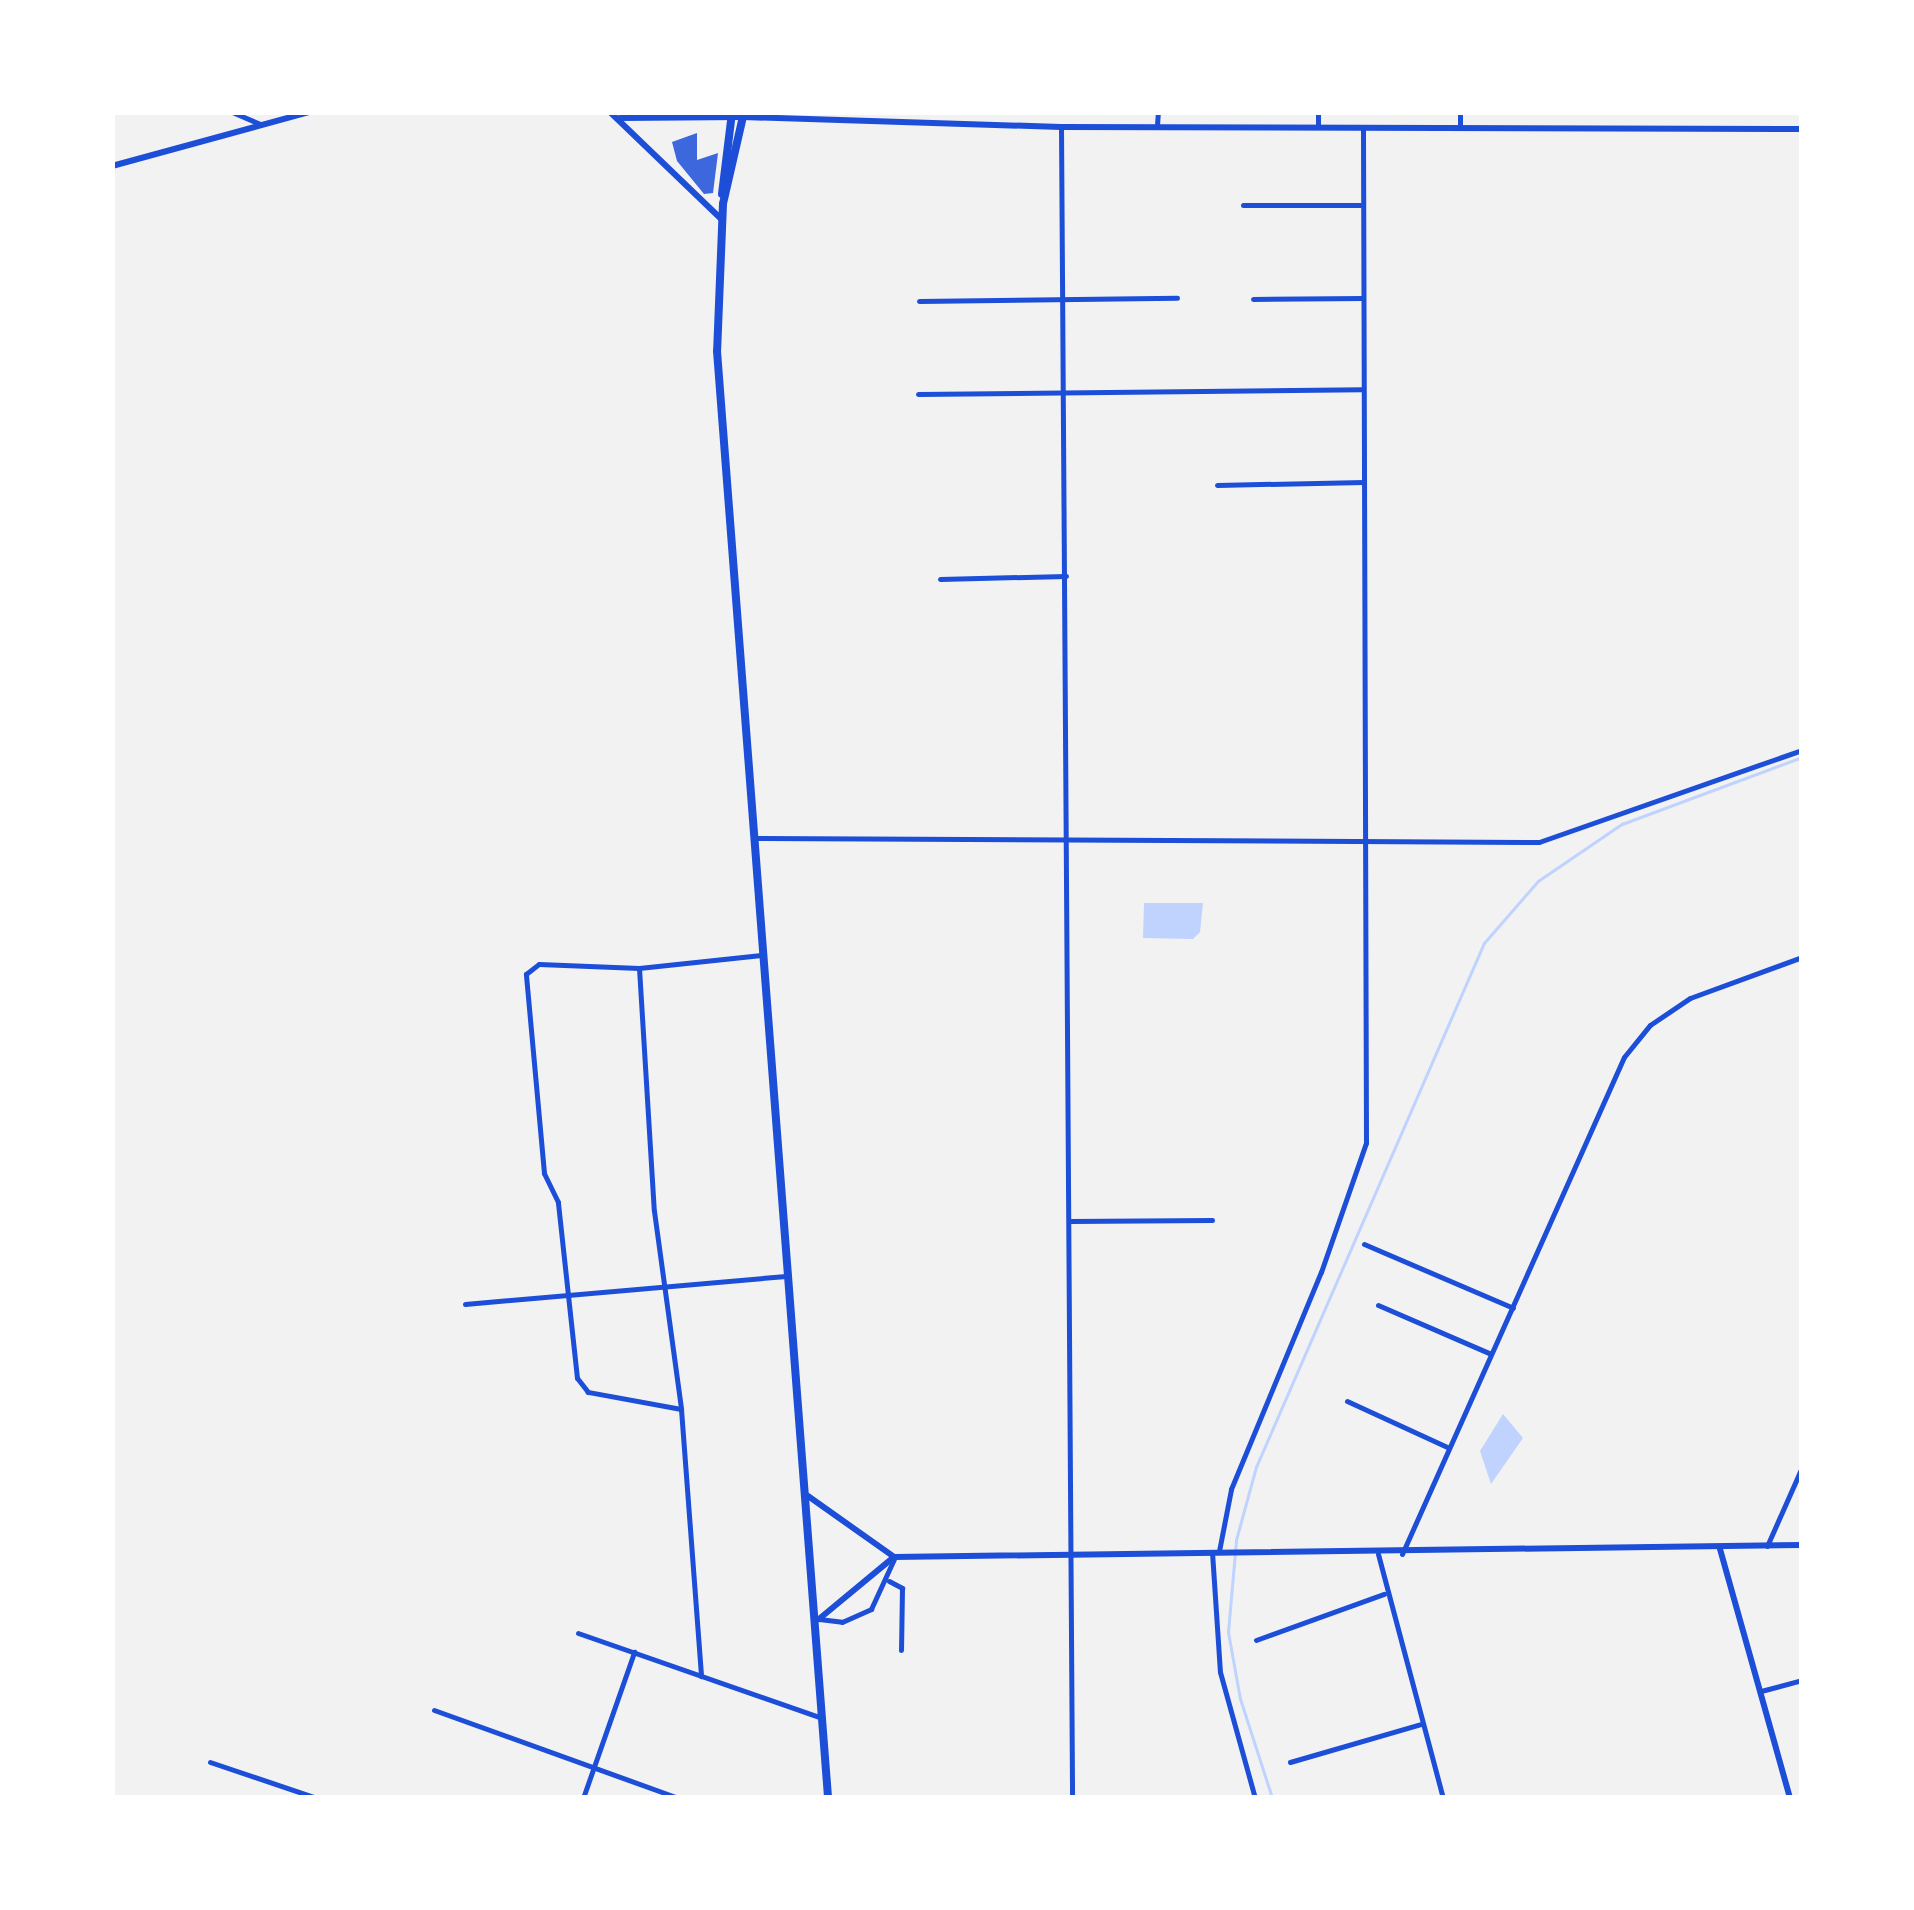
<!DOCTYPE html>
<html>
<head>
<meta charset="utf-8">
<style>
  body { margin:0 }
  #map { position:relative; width:1914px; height:1910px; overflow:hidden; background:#f2f2f2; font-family:"Space Grotesk",sans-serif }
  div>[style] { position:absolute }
  .water>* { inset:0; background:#bfd3fe }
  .stream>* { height:2.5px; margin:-1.25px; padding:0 1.25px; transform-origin:1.25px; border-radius:1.25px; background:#bfd3fe }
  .building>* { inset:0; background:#3d67dc }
  .minor>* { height:5px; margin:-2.5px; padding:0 2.5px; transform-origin:2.5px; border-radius:2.5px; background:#1d4ed8 }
  .tertiary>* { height:6px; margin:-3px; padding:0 3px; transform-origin:3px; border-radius:3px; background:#1d4ed8 }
  .secondary>* { height:6px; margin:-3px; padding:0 3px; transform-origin:3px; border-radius:3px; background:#1d4ed8 }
  .primary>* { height:8px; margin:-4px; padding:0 4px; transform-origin:4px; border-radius:4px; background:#1d4ed8 }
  span { translate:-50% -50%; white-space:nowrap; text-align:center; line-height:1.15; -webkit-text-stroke:8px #fff; paint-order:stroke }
  .frame { position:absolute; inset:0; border:115px solid #fff; pointer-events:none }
</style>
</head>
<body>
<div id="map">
  <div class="water">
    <div style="clip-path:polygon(1144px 903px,1203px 903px,1200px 932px,1193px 939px,1143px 938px)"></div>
    <div style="clip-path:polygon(1503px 1414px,1523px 1438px,1491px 1484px,1480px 1451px)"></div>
  </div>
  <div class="stream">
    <div style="left:1272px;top:1798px;width:104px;rotate:-107.9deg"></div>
    <div style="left:1240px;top:1699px;width:68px;rotate:-100.2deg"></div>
    <div style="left:1228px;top:1632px;width:92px;rotate:-85deg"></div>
    <div style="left:1236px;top:1540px;width:76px;rotate:-74.7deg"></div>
    <div style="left:1256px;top:1467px;width:571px;rotate:-66.49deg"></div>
    <div style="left:1484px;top:943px;width:82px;rotate:-48.9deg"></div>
    <div style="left:1538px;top:881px;width:102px;rotate:-34.2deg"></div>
    <div style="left:1622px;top:824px;width:192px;rotate:-20.4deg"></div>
  </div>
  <div class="building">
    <div style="clip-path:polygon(697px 133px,697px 160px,718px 153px,713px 193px,704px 194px,677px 161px,672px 142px)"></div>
  </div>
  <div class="minor">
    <div style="left:232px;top:112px;width:30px;rotate:23deg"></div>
    <div style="left:1318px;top:112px;width:14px;rotate:90deg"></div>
    <div style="left:1157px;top:125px;width:13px;rotate:-86deg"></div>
    <div style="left:1061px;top:127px;width:1671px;rotate:89.62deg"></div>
    <div style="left:1460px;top:127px;width:15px;rotate:-90deg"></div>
    <div style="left:1243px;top:205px;width:117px"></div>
    <div style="left:1253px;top:299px;width:110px;rotate:-0.5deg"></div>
    <div style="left:919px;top:301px;width:258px;rotate:-0.7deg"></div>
    <div style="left:918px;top:394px;width:444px;rotate:-0.6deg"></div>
    <div style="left:1217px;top:485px;width:147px;rotate:-1.2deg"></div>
    <div style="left:940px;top:579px;width:126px;rotate:-1.4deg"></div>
    <div style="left:756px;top:838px;width:783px;rotate:0.29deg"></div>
    <div style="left:1539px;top:842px;width:279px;rotate:-19.3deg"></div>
    <div style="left:639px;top:968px;width:243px;rotate:86.5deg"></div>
    <div style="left:654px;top:1211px;width:200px;rotate:82.2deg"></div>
    <div style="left:681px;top:1409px;width:268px;rotate:85.7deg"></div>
    <div style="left:1070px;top:1221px;width:142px;rotate:-0.4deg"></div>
    <div style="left:1364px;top:1244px;width:162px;rotate:23.2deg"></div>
    <div style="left:465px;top:1304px;width:322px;rotate:-5deg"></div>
    <div style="left:1378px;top:1305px;width:123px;rotate:23.4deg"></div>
    <div style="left:1347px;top:1401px;width:112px;rotate:24.7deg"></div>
    <div style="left:681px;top:1409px;width:95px;rotate:-169.6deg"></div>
    <div style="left:588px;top:1392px;width:18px;rotate:-128deg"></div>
    <div style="left:577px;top:1378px;width:177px;rotate:-96.2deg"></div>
    <div style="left:558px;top:1202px;width:32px;rotate:-116deg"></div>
    <div style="left:544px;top:1173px;width:200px;rotate:-95.2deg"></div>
    <div style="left:526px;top:974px;width:16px;rotate:-38deg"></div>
    <div style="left:539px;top:964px;width:100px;rotate:2.3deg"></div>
    <div style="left:639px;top:968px;width:123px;rotate:-6.1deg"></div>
    <div style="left:1767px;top:1546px;width:86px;rotate:-66.1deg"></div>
    <div style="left:1219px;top:1551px;width:63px;rotate:-79deg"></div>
    <div style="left:1231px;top:1489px;width:235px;rotate:-67.5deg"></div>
    <div style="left:1321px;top:1272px;width:137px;rotate:-70.8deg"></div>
    <div style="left:1366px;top:1143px;width:1014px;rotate:-90.17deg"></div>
    <div style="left:1212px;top:1552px;width:120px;rotate:86.2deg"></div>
    <div style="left:1220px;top:1672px;width:131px;rotate:74.5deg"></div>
    <div style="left:1378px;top:1554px;width:253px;rotate:75.1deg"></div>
    <div style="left:1402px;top:1554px;width:544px;rotate:-65.93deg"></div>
    <div style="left:1624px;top:1057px;width:41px;rotate:-50.9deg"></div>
    <div style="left:1650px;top:1025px;width:48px;rotate:-34deg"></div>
    <div style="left:1690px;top:998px;width:119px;rotate:-20.1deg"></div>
    <div style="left:889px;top:1581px;width:15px;rotate:28deg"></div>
    <div style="left:902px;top:1588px;width:62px;rotate:90.9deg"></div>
    <div style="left:819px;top:1619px;width:23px;rotate:7deg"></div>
    <div style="left:842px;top:1622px;width:32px;rotate:-24deg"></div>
    <div style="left:871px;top:1609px;width:55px;rotate:-65.3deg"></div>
    <div style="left:578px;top:1633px;width:258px;rotate:19.2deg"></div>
    <div style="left:1256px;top:1640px;width:136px;rotate:-19.8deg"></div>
    <div style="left:1761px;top:1691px;width:42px;rotate:-15deg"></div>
    <div style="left:434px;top:1710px;width:259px;rotate:19.8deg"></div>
    <div style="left:210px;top:1762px;width:113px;rotate:18.6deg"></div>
    <div style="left:1290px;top:1762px;width:136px;rotate:-16.2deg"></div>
    <div style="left:583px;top:1798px;width:155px;rotate:-70.7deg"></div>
  </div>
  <div class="tertiary">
    <div style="left:743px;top:117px;width:318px;rotate:1.8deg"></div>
    <div style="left:1061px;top:127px;width:741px;rotate:0.15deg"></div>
  </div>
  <div class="secondary">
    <div style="left:610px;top:112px;width:154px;rotate:43.9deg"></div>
    <div style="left:620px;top:118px;width:123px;rotate:-0.5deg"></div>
    <div style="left:112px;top:166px;width:204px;rotate:-15.3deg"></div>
    <div style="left:808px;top:1496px;width:105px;rotate:35.3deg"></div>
    <div style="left:1720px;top:1549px;width:259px;rotate:74.3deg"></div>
    <div style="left:819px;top:1619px;width:97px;rotate:-39.6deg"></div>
    <div style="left:894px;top:1557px;width:908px;rotate:-0.76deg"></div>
  </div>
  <div class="primary">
    <div style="left:744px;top:112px;width:94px;rotate:102.9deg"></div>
    <div style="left:723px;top:204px;width:147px;rotate:92.3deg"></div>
    <div style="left:717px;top:351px;width:1451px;rotate:85.61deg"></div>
    <div style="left:722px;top:194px;width:83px;rotate:-83deg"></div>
  </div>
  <div class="frame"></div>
</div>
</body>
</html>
